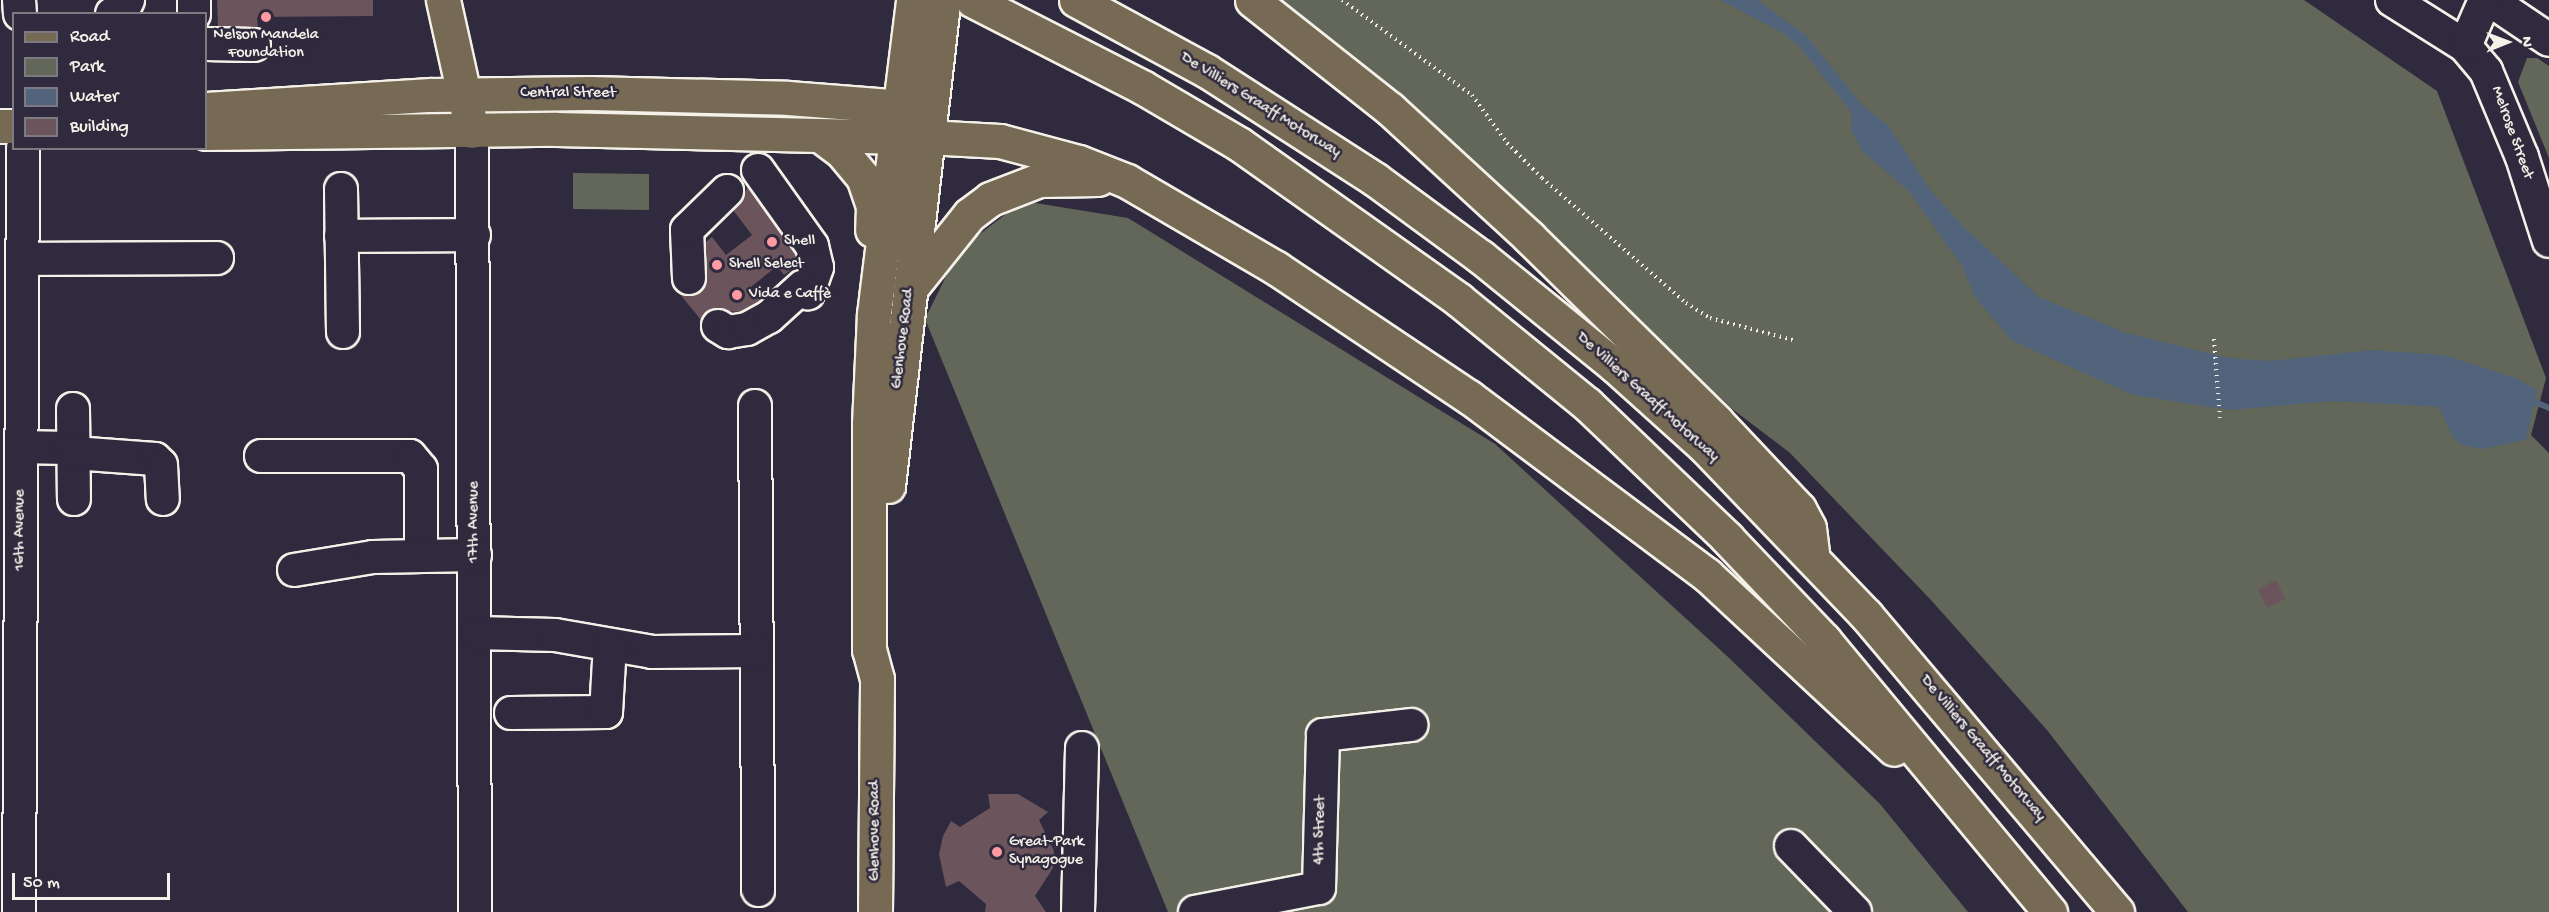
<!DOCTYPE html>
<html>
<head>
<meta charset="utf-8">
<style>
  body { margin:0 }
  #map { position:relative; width:2549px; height:912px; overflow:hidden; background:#2f2a3d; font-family:"Gochi Hand",sans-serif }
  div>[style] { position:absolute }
  .green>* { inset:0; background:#636759 }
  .water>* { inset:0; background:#51647c }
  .stream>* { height:6px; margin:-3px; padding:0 3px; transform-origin:3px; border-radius:3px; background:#51647c }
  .building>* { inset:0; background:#6b545c }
  .path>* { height:4px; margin-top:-2px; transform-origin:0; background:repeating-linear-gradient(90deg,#f4f1e8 0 1.5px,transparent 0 6px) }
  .roads { filter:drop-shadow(2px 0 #f4f1e8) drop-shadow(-2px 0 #f4f1e8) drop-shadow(0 2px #f4f1e8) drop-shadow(0 -2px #f4f1e8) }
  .minor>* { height:32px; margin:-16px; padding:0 16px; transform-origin:16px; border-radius:16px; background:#2f2a3d }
  .major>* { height:33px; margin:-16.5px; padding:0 16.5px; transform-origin:16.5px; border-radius:16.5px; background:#776a54 }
  .highway>* { height:33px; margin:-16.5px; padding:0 16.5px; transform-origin:16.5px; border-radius:16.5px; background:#776a54 }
  .dots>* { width:16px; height:16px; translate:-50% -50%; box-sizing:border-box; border:3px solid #2f2a3d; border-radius:50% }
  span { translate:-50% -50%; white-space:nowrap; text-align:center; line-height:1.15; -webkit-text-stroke:5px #2f2a3d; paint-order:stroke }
  .poi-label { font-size:16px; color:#f4f1e8 }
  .left { translate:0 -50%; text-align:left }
  .street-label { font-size:16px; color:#f4f1e8 }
  .legend { position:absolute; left:12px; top:12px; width:195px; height:138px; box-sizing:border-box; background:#2f2a3d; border:2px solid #7e7a81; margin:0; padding:8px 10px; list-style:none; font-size:18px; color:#f4f1e8 }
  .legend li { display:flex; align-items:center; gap:12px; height:30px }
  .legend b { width:30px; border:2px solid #7e7a81 }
  .north { position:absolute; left:2477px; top:12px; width:60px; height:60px; -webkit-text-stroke:4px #2f2a3d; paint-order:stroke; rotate:89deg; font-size:16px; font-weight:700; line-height:24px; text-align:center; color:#f4f1e8 }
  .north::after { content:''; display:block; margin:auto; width:21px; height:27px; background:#f4f1e8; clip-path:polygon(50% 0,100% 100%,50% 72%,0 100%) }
  .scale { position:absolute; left:12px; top:873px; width:158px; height:27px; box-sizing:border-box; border:3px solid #f4f1e8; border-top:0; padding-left:8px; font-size:18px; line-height:21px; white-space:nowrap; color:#f4f1e8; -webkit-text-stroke:4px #2f2a3d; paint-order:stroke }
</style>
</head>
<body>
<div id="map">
  <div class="green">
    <div style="clip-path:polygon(1277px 0,2304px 0,2437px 91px,2546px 378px,2531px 435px,2549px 453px,2549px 912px,2188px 912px,2047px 730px,1930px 599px,1790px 453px,1731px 408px,1478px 164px)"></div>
    <div style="clip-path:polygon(2527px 58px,2537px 58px,2549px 66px,2549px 158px,2518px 82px)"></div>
    <div style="clip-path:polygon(573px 173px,649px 174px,649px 210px,573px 209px)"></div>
    <div style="clip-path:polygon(1023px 201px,1128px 218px,1495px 444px,1727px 656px,1880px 804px,1968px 912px,1168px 912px,925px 319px,959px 250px)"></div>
  </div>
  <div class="water">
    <div style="clip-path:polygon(1720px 0,1757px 0,1806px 35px,1864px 107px,1888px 125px,1931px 191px,1965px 228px,2039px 297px,2126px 333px,2229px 358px,2270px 361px,2372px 350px,2444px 355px,2516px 378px,2537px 390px,2526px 440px,2483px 449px,2462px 445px,2453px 437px,2439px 407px,2333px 401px,2230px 410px,2133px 395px,2012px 341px,1975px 297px,1962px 266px,1909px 191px,1863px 152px,1851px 130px,1851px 112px,1800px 47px,1783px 33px)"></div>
  </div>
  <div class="stream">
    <div style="left:2528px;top:399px;width:23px;rotate:23deg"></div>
  </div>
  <div class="building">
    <div style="clip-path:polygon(217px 0,373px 0,373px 16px,257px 17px,258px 28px,218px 26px)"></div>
    <div style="clip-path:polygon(748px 187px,795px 254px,798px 265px,784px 275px,777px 266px,751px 287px,761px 300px,758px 302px,741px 312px,710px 310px,701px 320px,679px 293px,690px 296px,705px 287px,706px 242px,712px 237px,726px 255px,752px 235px,733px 210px)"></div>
    <div style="clip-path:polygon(2276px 580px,2285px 599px,2267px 608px,2258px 589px)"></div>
    <div style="clip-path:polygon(988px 794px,1018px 794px,1048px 812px,1039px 820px,1054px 851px,1053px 868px,1035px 896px,1046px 912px,985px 912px,986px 904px,959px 881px,946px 887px,939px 854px,943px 836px,951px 821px,960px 827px,990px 808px)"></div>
  </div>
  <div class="path">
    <div style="left:1342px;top:0;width:161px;rotate:36.2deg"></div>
    <div style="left:1472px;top:95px;width:59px;rotate:53.9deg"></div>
    <div style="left:1507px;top:143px;width:49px;rotate:45deg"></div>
    <div style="left:1542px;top:178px;width:191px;rotate:41deg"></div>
    <div style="left:1686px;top:303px;width:28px;rotate:32deg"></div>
    <div style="left:1710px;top:318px;width:86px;rotate:14.8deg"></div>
    <div style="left:2214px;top:339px;width:79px;rotate:85.7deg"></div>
  </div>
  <div class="roads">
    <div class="minor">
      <div style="left:19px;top:0;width:14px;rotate:86deg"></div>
      <div style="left:194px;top:0;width:14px;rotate:90deg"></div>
      <div style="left:2392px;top:0;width:86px;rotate:32.2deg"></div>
      <div style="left:2465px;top:46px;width:33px;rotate:50deg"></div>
      <div style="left:2486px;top:71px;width:93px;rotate:67.3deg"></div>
      <div style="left:2522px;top:157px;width:88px;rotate:72.2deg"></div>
      <div style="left:2490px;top:0;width:71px;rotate:34.1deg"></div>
      <div style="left:112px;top:14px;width:13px;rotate:-27deg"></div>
      <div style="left:124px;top:8px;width:9px;rotate:-63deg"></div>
      <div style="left:206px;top:44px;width:48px;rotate:1.2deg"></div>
      <div style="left:2465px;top:46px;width:50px;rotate:-66.5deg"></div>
      <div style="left:472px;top:131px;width:781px;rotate:89.78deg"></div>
      <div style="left:758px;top:170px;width:93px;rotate:54.6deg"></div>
      <div style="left:812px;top:246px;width:22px;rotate:77deg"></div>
      <div style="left:817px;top:267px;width:28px;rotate:109deg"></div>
      <div style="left:341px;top:189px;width:143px;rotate:89.2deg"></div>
      <div style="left:341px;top:236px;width:133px;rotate:-0.4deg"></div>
      <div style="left:22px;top:259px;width:195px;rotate:-0.3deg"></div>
      <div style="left:689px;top:278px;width:48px;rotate:-92.4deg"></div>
      <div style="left:687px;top:230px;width:56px;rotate:-44.3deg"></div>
      <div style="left:718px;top:326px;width:12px;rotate:31deg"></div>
      <div style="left:728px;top:332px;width:19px;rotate:-9deg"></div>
      <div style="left:747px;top:329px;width:25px;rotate:-29deg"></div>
      <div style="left:769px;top:317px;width:45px;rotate:-42.3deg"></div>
      <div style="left:755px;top:406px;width:484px;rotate:89.6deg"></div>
      <div style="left:73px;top:409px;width:90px;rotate:89.4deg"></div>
      <div style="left:21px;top:447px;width:46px;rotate:1.2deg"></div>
      <div style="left:67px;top:448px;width:9px;rotate:36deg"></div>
      <div style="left:74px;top:453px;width:81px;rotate:4.2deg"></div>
      <div style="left:155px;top:459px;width:8px;rotate:45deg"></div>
      <div style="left:161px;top:465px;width:34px;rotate:87deg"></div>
      <div style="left:261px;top:456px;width:149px"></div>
      <div style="left:410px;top:456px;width:17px;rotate:50deg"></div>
      <div style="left:421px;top:469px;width:86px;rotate:90deg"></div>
      <div style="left:294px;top:570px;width:80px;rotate:-9.3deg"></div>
      <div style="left:373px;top:557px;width:102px;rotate:-1.1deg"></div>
      <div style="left:476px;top:633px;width:79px;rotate:1.5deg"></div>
      <div style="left:555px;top:635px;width:98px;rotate:9.9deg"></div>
      <div style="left:652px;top:652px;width:104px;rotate:-0.6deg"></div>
      <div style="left:511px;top:713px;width:95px;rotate:-0.6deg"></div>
      <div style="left:606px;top:712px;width:67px;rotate:-86.6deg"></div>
      <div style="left:1791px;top:846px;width:92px;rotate:45.9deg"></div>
      <div style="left:19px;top:912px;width:764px;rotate:-89.7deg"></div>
      <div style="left:1078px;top:912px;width:164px;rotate:-88.6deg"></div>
      <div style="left:1195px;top:912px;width:126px;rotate:-11deg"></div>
      <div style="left:1319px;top:888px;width:153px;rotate:-88.5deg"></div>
      <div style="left:1323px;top:735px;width:89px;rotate:-6.5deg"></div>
    </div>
    <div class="major">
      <div style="left:206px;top:109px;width:225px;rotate:-3.6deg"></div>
      <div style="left:431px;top:95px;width:159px;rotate:-0.7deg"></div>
      <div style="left:590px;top:93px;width:198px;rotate:1.4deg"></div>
      <div style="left:788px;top:98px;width:141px;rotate:4.5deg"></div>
      <div style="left:0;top:126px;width:14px"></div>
      <div style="left:206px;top:133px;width:350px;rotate:-0.7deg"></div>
      <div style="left:556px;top:129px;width:361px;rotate:1.3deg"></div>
      <div style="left:821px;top:136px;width:26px;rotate:37deg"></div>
      <div style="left:842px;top:152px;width:33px;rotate:50deg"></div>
      <div style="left:863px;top:177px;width:31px;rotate:71deg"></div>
      <div style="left:873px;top:206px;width:24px;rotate:92deg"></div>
      <div style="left:888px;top:486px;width:489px;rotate:-83.5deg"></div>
      <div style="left:875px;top:912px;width:233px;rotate:-89.5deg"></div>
      <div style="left:877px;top:679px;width:30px;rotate:-105deg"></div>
      <div style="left:869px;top:650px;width:226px;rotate:-90deg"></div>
      <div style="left:869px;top:424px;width:110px;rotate:-87.4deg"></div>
      <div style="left:874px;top:314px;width:316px;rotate:-82.9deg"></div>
    </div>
    <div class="highway">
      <div style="left:443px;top:0;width:134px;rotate:77.5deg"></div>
      <div style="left:972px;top:0;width:191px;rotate:27.1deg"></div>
      <div style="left:1142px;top:87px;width:113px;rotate:30.4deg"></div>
      <div style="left:1239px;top:144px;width:270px;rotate:35.3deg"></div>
      <div style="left:1459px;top:300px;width:165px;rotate:39.1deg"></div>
      <div style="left:1587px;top:404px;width:194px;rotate:43.7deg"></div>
      <div style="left:1727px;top:538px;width:141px;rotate:46.4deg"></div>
      <div style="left:1824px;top:640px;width:354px;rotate:50.3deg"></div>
      <div style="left:1076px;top:0;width:149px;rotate:28.5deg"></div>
      <div style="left:1207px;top:71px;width:201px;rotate:32.8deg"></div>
      <div style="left:1376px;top:180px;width:130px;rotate:36.3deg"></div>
      <div style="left:1481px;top:257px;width:171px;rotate:39.1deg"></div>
      <div style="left:1614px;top:365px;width:121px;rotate:42deg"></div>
      <div style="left:1704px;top:446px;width:234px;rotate:46.2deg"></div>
      <div style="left:1866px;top:615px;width:389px;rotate:49.8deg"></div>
      <div style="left:1252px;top:0;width:176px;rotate:38.3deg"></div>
      <div style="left:1390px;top:109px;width:189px;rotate:42.6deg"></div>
      <div style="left:1529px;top:237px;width:262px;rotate:44.5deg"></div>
      <div style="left:1716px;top:421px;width:121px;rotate:46.7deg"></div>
      <div style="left:1799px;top:509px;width:21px;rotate:62deg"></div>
      <div style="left:1809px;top:528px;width:26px;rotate:83deg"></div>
      <div style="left:927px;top:137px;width:73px;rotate:3.1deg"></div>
      <div style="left:1000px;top:141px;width:82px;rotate:14.9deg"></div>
      <div style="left:1079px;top:162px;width:52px;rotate:21.6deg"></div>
      <div style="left:1127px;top:181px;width:173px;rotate:30.3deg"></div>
      <div style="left:1276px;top:268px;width:232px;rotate:33.8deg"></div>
      <div style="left:1469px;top:397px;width:297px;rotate:36.8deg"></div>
      <div style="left:1707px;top:575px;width:255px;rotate:42.9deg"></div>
      <div style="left:910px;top:289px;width:95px;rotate:-51.4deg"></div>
      <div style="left:969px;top:215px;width:26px;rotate:-37deg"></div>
      <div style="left:990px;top:199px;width:53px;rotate:-21.2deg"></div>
      <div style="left:1039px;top:180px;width:59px;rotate:-1deg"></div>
    </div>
  </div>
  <div class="dots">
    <div style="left:266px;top:17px;background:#ff9aa2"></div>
    <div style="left:772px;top:242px;background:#ff9aa2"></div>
    <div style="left:717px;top:265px;background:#ff9aa2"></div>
    <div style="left:737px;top:295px;background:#ff9aa2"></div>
    <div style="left:997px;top:852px;background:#ff9aa2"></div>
  </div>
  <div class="poi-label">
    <span style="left:266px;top:45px">Nelson Mandela<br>Foundation</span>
    <span class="left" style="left:784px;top:242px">Shell</span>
    <span class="left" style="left:729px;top:265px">Shell Select</span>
    <span class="left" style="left:749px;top:295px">Vida e Caffè</span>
    <span class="left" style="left:1009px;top:852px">Great-Park<br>Synagogue</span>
  </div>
  <div class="street-label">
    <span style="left:568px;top:94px">Central Street</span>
    <span style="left:1260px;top:106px;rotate:32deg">De Villiers Graaff Motorway</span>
    <span style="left:2511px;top:133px;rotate:70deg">Melrose Street</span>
    <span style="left:904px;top:339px;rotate:-83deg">Glenhove Road</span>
    <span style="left:1647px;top:398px;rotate:42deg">De Villiers Graaff Motorway</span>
    <span style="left:475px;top:522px;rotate:-90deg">17th Avenue</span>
    <span style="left:21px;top:530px;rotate:-90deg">16th Avenue</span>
    <span style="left:1982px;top:749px;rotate:50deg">De Villiers Graaff Motorway</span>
    <span style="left:1321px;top:830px;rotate:-89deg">4th Street</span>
    <span style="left:876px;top:831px;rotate:-90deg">Glenhove Road</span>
  </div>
  <ul class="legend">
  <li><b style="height:8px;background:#776a54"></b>Road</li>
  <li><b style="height:16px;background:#636759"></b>Park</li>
  <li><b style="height:16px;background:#51647c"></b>Water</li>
  <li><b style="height:16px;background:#6b545c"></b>Building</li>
  </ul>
  <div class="north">N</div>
  <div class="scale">50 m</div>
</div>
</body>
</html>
